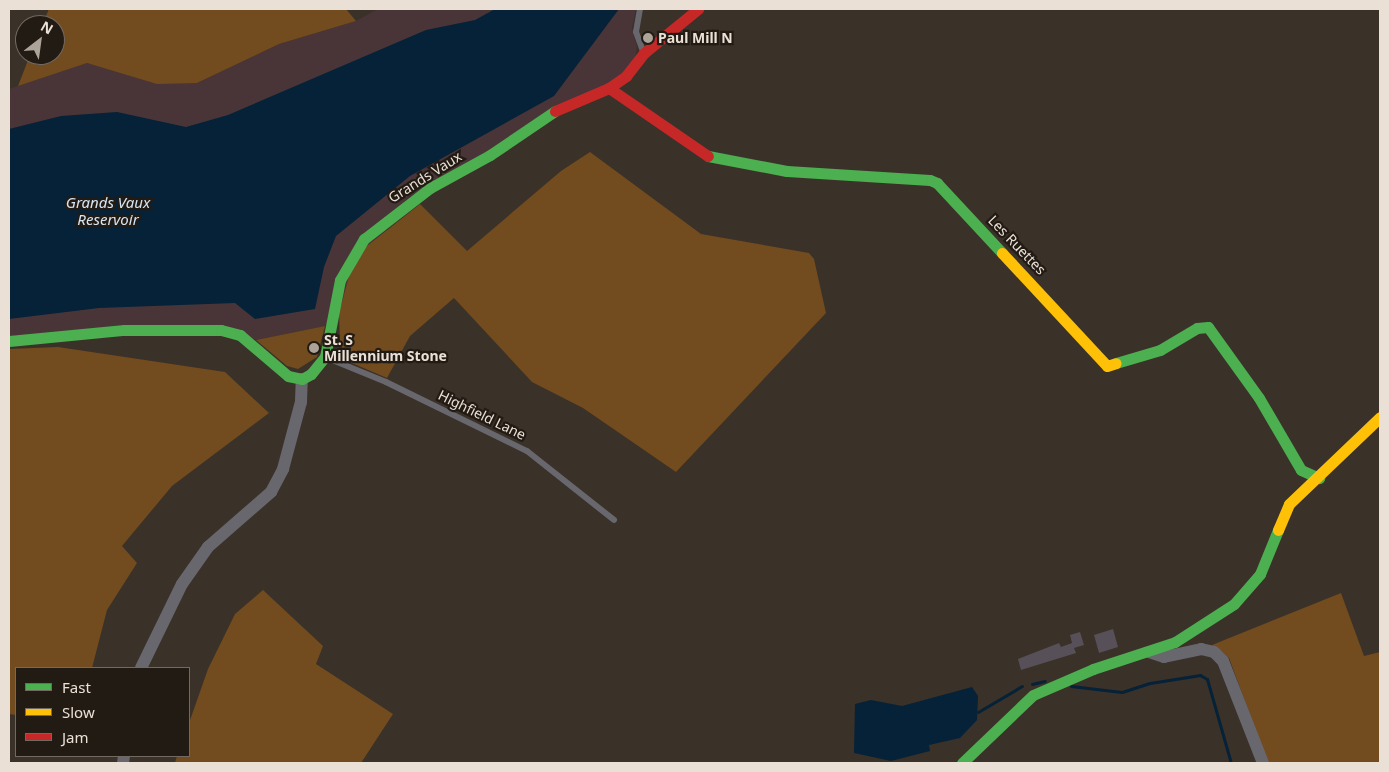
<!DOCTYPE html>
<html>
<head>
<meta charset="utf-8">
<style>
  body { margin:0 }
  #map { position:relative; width:1389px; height:772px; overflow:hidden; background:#3a3129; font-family:"Noto Sans",sans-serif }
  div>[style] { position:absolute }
  .industrial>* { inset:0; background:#493537 }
  .green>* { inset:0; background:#724b1e }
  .water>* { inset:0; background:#052239 }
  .stream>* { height:3px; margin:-1.5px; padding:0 1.5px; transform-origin:1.5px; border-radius:1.5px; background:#052239 }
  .building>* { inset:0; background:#575059 }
  .lane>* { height:6px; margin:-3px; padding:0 3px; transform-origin:3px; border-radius:3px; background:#69676e }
  .street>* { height:12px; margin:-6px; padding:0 6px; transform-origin:6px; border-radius:6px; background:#69676e }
  .fast>* { height:11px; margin:-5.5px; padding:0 5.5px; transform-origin:5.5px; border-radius:5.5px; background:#4caf50 }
  .slow>* { height:11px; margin:-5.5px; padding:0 5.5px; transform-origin:5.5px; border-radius:5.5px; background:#ffc107 }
  .jam>* { height:11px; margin:-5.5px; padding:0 5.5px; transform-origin:5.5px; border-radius:5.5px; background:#c62828 }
  .dots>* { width:14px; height:14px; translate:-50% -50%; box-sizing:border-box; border:2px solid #221b14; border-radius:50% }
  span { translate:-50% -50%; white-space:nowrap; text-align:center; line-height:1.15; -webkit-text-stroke:4.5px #221b14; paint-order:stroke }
  .poi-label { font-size:14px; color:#eae0d6; font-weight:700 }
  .left { translate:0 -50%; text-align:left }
  .street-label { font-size:14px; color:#eae0d6 }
  .water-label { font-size:15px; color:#d5e5f4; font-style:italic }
  .frame { position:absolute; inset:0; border:10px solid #eae0d6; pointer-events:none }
  .legend { position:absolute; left:15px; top:667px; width:175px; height:90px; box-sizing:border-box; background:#221b14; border:1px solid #726a62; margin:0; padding:6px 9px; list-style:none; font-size:15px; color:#eae0d6 }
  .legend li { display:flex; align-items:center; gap:10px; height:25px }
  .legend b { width:25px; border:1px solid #726a62 }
  .north { position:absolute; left:15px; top:15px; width:50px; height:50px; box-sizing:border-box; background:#221b14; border:1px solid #726a62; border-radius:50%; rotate:30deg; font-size:14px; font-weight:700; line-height:20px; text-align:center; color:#eae0d6 }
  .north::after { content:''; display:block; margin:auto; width:18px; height:22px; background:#aca399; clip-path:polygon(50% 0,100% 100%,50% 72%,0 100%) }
</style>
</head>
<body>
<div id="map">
  <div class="industrial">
    <div style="clip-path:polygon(378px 9px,636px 9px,632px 28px,637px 47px,635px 58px,620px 77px,407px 198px,325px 326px,256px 340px,241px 331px,9px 336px,9px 89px,87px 63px,197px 83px,279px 44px,356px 21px)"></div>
  </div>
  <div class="green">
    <div style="clip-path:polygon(49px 9px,346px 9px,356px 21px,279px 44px,197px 83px,157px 84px,87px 63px,18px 86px,30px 55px,55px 55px,55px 25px,42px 25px)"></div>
    <div style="clip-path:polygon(590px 152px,701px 234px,809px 253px,814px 259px,826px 313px,676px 472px,583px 408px,532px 382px,454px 298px,410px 336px,387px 378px,347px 361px,340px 343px,339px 313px,351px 269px,362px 250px,420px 204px,467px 251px,561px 171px)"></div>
    <div style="clip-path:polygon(325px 326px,317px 357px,298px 369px,287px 366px,256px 340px)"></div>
    <div style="clip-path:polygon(58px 347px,225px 372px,269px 413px,172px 486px,122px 546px,137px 563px,107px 610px,92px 668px,16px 668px,16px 715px,9px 714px,9px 349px)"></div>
    <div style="clip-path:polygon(263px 590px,323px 646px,316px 664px,393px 714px,361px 763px,175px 763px,177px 756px,189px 756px,189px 723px,208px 669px,235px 614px)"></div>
    <div style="clip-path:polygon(1341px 593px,1364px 656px,1380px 652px,1380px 763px,1268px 763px,1229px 658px,1212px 645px)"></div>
  </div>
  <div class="water">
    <div style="clip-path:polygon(495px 9px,619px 9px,554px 96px,410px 176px,336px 236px,324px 267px,315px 309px,255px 319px,235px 303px,99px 308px,9px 319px,9px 129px,61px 116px,117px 112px,186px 127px,228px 115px,426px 30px,475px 20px)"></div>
    <div style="clip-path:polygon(972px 687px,978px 696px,977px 720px,960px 738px,929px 745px,930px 751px,891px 761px,854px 753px,855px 704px,871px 700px,902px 706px)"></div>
  </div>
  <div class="stream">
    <div style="left:1032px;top:684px;width:13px;rotate:-13deg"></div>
    <div style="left:1071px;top:686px;width:51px;rotate:6.7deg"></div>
    <div style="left:1122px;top:692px;width:29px;rotate:-18deg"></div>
    <div style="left:1150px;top:683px;width:51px;rotate:-9.1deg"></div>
    <div style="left:1200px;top:675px;width:8px;rotate:30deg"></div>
    <div style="left:1207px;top:679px;width:87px;rotate:74.1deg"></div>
    <div style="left:978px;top:712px;width:51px;rotate:-30.6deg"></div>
  </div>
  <div class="building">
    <div style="clip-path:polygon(1113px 629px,1118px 647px,1099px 653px,1094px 635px)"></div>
    <div style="clip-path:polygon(1080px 632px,1084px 645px,1074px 648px,1076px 653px,1021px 670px,1018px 659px,1059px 643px,1061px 647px,1072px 643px,1070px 635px)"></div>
  </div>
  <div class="lane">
    <div style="left:640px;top:9px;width:23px;rotate:100deg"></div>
    <div style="left:636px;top:32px;width:20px;rotate:70deg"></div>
    <div style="left:325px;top:357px;width:66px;rotate:22.3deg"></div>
    <div style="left:386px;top:382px;width:157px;rotate:26.1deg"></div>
    <div style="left:527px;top:451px;width:111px;rotate:38.4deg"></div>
  </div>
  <div class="street">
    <div style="left:1149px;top:652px;width:16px;rotate:18deg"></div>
    <div style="left:1164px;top:657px;width:38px;rotate:-12deg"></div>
    <div style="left:1201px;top:649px;width:13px;rotate:13deg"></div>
    <div style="left:1214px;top:652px;width:13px;rotate:45deg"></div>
    <div style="left:1223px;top:661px;width:110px;rotate:68.6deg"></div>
    <div style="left:141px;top:668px;width:93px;rotate:-64deg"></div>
    <div style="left:182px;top:584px;width:45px;rotate:-54.9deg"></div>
    <div style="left:208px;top:547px;width:84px;rotate:-41.1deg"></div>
    <div style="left:271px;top:492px;width:26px;rotate:-62deg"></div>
    <div style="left:283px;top:469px;width:69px;rotate:-75deg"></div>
    <div style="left:301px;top:402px;width:23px;rotate:-88deg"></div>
    <div style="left:123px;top:763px;width:7px;rotate:-82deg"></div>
  </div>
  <div class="fast">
    <div style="left:708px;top:156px;width:80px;rotate:10.8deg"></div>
    <div style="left:787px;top:171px;width:143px;rotate:3.6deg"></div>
    <div style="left:930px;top:180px;width:8px;rotate:23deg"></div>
    <div style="left:937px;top:183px;width:96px;rotate:47.1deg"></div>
    <div style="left:9px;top:341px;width:116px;rotate:-5.5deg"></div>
    <div style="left:124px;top:330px;width:97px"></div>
    <div style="left:221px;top:330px;width:20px;rotate:15deg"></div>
    <div style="left:240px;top:335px;width:63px;rotate:40.5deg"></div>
    <div style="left:288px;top:376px;width:14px;rotate:12deg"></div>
    <div style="left:302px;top:379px;width:10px;rotate:-29deg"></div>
    <div style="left:311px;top:374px;width:22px;rotate:-51deg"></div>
    <div style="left:325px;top:357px;width:78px;rotate:-79deg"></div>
    <div style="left:340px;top:280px;width:48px;rotate:-59.7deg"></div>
    <div style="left:364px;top:239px;width:83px;rotate:-37.7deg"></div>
    <div style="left:430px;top:188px;width:68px;rotate:-28.8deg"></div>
    <div style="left:490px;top:155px;width:78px;rotate:-34.1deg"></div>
    <div style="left:1116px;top:363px;width:46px;rotate:-16.5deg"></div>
    <div style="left:1160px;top:350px;width:43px;rotate:-30.7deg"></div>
    <div style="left:1197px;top:328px;width:11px;rotate:-5deg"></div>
    <div style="left:1208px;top:327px;width:87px;rotate:54.3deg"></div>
    <div style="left:1259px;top:398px;width:83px;rotate:59.7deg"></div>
    <div style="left:1301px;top:470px;width:20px;rotate:24deg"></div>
    <div style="left:962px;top:763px;width:98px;rotate:-43.8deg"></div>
    <div style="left:1033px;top:695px;width:65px;rotate:-23.4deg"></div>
    <div style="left:1093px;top:669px;width:86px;rotate:-18.2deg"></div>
    <div style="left:1175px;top:642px;width:70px;rotate:-32.8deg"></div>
    <div style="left:1234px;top:604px;width:40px;rotate:-49deg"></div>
    <div style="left:1260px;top:574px;width:48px;rotate:-67.8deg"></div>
  </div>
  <div class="slow">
    <div style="left:1002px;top:253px;width:154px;rotate:47.1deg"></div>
    <div style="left:1107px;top:366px;width:9px;rotate:-18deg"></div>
    <div style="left:1278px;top:530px;width:28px;rotate:-67deg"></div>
    <div style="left:1289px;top:504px;width:126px;rotate:-43.7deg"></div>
  </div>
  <div class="jam">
    <div style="left:609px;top:88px;width:120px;rotate:34.5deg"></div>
    <div style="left:555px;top:111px;width:59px;rotate:-23.1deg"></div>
    <div style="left:609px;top:88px;width:21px;rotate:-35deg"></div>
    <div style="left:626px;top:76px;width:29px;rotate:-52deg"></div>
    <div style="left:644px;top:53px;width:70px;rotate:-39.2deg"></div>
  </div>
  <div class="dots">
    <div style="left:648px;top:38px;background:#aca399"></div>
    <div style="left:314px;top:348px;background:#aca399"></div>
  </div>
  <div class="poi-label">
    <span class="left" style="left:658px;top:38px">Paul Mill N</span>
    <span class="left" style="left:324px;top:348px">St. S<br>Millennium Stone</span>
  </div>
  <div class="street-label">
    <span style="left:425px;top:177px;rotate:-32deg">Grands Vaux</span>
    <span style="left:1017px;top:245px;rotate:46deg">Les Ruettes</span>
    <span style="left:482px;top:415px;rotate:26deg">Highfield Lane</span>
  </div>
  <div class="water-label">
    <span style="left:108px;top:211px">Grands Vaux<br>Reservoir</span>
  </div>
  <div class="frame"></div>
  <ul class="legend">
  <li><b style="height:6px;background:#4caf50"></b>Fast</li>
  <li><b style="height:6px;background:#ffc107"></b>Slow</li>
  <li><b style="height:6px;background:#c62828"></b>Jam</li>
  </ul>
  <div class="north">N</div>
</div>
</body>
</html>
